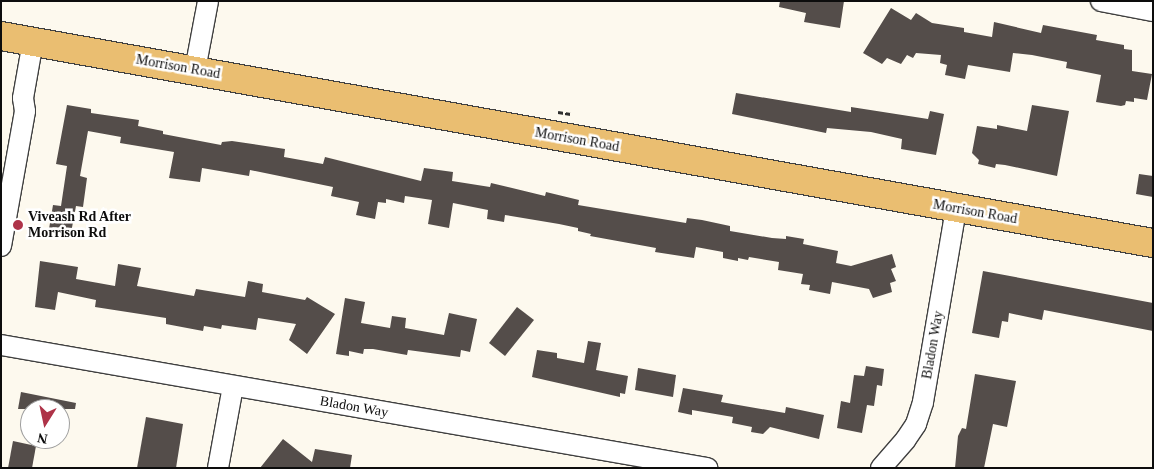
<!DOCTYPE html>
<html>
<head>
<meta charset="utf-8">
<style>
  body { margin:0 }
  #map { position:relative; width:1154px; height:469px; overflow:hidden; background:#fdf9ee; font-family:Georgia,serif }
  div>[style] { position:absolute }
  .building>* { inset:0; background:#544d4a }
  .path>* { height:3px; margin-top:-1.5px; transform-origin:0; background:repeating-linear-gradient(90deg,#2f2f2f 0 5px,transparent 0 7.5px) }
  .roads { filter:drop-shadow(1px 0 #404040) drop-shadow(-1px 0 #404040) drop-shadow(0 1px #404040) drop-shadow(0 -1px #404040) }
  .street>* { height:20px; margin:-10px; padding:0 10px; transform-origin:10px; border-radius:10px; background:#fff }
  .primary>* { height:28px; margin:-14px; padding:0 14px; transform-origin:14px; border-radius:14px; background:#eabe71 }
  .dots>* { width:14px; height:14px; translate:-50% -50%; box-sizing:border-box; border:2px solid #fff; border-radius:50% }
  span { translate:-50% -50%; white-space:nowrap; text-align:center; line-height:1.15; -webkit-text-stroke:5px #fff; paint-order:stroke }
  .street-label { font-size:14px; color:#0d0d0d }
  .poi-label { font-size:14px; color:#0d0d0d; font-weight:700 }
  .left { translate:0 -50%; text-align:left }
  .frame { position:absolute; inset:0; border:2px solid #0d0d0d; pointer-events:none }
  .north { position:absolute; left:20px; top:399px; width:50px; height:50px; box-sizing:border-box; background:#fff; border:1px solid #9e9e9e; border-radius:50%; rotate:190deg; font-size:14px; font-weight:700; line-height:20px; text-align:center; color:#0d0d0d }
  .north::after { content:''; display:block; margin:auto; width:18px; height:22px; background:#ae3348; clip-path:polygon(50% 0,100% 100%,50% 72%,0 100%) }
</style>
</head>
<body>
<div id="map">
  <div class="building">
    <div style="clip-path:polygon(780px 1px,844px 1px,840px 28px,804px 22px,806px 13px,779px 7px)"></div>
    <div style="clip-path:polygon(891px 8px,911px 20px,916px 13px,932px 23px,964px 28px,964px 32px,992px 37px,994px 22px,1041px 33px,1043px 25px,1097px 35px,1096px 40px,1124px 45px,1124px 49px,1132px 50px,1132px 71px,1152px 74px,1147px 100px,1134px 98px,1134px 102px,1126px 101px,1125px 105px,1121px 106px,1096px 102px,1101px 75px,1066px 68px,1067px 62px,1032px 55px,1013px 53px,1010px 72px,968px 65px,965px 79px,945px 75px,947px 65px,940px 63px,941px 55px,916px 53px,913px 58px,907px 55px,901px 64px,887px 58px,882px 64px,863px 53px)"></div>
    <div style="clip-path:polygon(736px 93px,851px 112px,851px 107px,928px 119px,930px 111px,944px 114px,936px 155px,901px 149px,902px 139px,871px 132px,827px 128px,826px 133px,732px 114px)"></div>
    <div style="clip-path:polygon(67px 105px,91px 109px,91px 113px,139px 120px,138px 126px,163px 131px,163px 134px,221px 145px,222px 142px,232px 141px,285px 149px,284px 157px,323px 164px,325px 157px,421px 181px,424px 168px,453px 172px,452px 181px,490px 187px,491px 183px,545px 196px,546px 192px,579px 200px,578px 205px,686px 223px,687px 218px,702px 220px,730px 226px,730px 231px,772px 238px,786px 239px,786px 236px,804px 239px,803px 244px,838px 251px,836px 263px,851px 266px,892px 254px,896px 267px,891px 269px,896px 281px,890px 283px,892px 292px,873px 298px,869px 289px,832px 282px,830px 294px,809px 290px,810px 285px,801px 284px,803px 274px,778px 270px,779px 262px,749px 257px,748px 260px,738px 258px,738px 261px,723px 258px,723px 252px,696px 247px,694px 258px,655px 252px,656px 248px,590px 236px,591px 234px,578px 231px,578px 228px,559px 224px,505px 215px,504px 222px,487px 219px,488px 210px,453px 203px,449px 228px,428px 224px,432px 200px,405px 196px,404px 203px,386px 199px,386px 203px,378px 202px,375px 219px,356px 215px,359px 202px,331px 196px,333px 187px,250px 170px,249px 176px,202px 168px,200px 182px,169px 178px,174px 152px,120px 143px,121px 137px,88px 131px,80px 176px,87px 178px,83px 207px,76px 206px,71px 233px,49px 229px,53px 205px,61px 206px,67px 166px,56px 164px)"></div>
    <div style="clip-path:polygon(1032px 105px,1069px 111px,1057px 176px,1005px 165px,996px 164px,995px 168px,978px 164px,979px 160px,972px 153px,977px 126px,997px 129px,997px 125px,1027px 131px)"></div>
    <div style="clip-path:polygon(1139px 174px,1153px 176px,1153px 197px,1136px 194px)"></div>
    <div style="clip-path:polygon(40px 261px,78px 267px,76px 279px,115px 286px,118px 264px,141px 268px,137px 286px,194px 296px,196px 289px,245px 297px,248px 281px,263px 284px,262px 292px,305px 300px,307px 297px,335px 314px,307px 354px,289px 340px,296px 324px,258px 318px,256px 330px,222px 325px,221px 329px,204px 326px,203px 331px,166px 324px,166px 318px,95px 307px,96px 300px,58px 292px,55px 310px,35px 307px)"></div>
    <div style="clip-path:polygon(983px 271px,1153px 303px,1153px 331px,1044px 310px,1042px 320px,1009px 313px,1008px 322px,1002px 321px,999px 338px,972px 333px)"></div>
    <div style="clip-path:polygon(345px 298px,365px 302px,361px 323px,390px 328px,392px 316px,406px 318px,405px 328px,444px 335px,449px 313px,477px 319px,470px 352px,461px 350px,460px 357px,408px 350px,407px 355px,373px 349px,364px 349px,363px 354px,349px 351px,349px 356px,336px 354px)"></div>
    <div style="clip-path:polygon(517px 307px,534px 320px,505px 356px,489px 343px)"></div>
    <div style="clip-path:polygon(588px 341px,601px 343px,596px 370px,628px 376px,625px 394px,620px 393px,620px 397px,532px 377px,537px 350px,557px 353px,557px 358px,584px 363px)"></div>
    <div style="clip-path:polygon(866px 366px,884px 369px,882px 386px,877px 385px,874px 406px,867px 405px,862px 433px,837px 428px,841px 401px,850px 403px,854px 375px,864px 376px)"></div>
    <div style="clip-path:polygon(638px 368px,676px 375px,673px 397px,635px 390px)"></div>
    <div style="clip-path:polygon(975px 374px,1016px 381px,1007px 427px,993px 424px,984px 468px,955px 468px,958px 436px,962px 428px,966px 429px)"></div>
    <div style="clip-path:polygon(683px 388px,723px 395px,721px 402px,785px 413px,786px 407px,824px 415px,819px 439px,770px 427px,763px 434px,751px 432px,752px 427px,732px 423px,733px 417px,692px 410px,692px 415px,678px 412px)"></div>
    <div style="clip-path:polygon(21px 392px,76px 403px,75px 409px,18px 409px)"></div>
    <div style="clip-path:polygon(146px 417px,183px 424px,176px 468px,137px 468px)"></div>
    <div style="clip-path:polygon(283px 439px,312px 462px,315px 449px,352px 455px,350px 468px,260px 468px)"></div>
    <div style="clip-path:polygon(13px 441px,36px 446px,32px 468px,8px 468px)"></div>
  </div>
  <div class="path">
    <div style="left:558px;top:112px;width:13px;rotate:9deg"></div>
  </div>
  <div class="roads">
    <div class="street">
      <div style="left:1101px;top:1px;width:53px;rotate:10.9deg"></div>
      <div style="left:195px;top:70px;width:70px;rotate:-79.3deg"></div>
      <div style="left:1px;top:246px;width:137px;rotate:-79.9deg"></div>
      <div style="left:25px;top:111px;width:13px;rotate:-99deg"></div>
      <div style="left:23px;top:98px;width:58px;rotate:-80deg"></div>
      <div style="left:1px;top:345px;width:717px;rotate:9.88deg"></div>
      <div style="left:218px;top:468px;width:83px;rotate:-79.6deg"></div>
      <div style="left:881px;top:468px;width:38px;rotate:-49deg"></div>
      <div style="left:906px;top:439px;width:18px;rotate:-56deg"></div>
      <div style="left:916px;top:424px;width:23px;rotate:-72deg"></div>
      <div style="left:923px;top:402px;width:196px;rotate:-80.3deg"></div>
    </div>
    <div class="primary">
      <div style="left:1px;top:36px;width:1170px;rotate:10.19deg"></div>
    </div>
  </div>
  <div class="dots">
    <div style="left:18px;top:225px;background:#ae3348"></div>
  </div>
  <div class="street-label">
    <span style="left:178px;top:67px;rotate:10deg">Morrison Road</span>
    <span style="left:577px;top:140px;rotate:10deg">Morrison Road</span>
    <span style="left:975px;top:212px;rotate:10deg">Morrison Road</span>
    <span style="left:933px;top:345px;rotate:-80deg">Bladon Way</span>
    <span style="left:354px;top:407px;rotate:10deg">Bladon Way</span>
  </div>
  <div class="poi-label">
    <span class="left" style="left:28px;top:225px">Viveash Rd After<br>Morrison Rd</span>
  </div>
  <div class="frame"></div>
  <div class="north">N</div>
</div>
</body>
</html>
